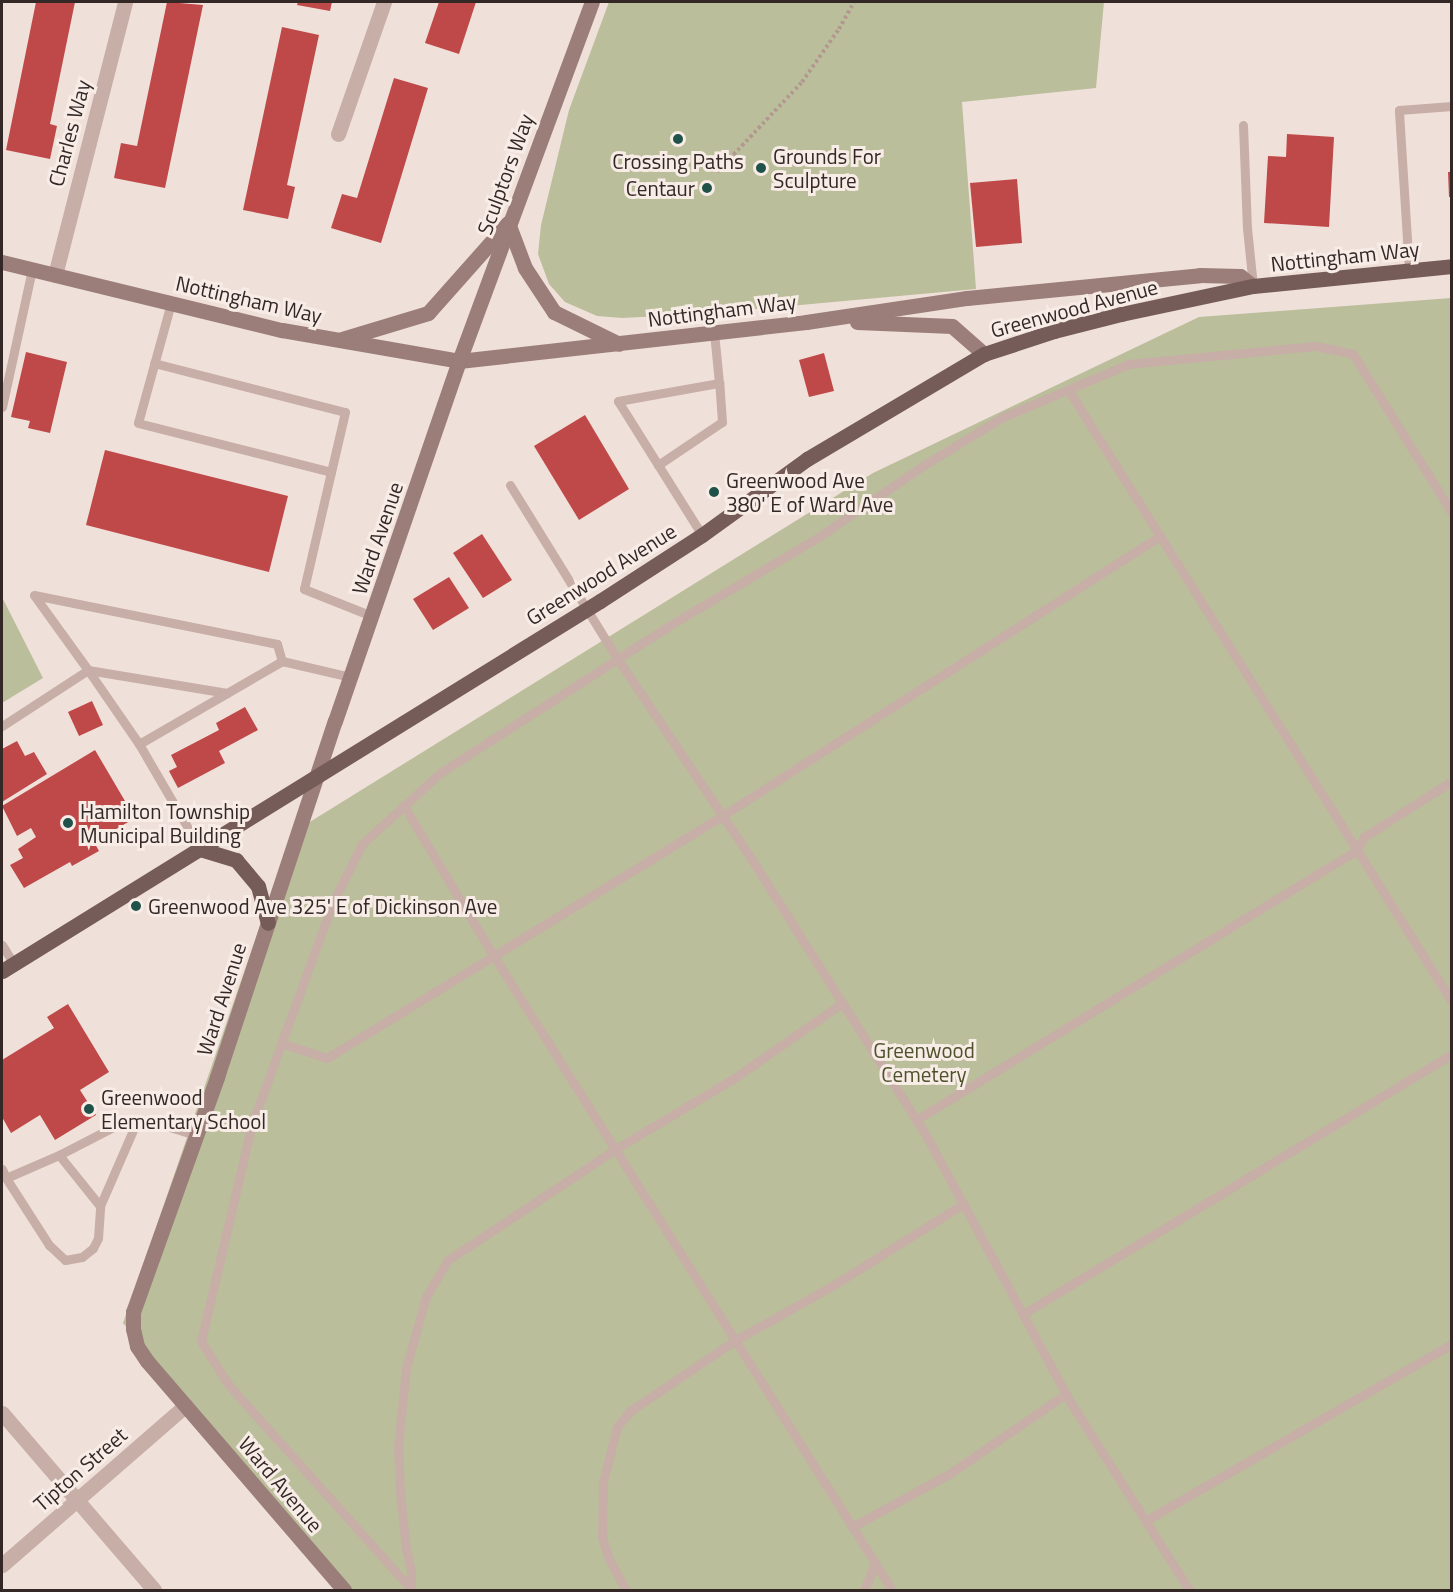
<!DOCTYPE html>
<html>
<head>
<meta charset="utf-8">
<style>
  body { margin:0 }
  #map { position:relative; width:1453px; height:1592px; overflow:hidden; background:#f0e0da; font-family:"Titillium Web",sans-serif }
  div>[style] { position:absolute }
  .green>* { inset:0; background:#bbbe9b }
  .building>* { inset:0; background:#bf4949 }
  .path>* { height:4px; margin-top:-2px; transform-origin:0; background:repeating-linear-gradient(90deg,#b39891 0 3px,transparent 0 6px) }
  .lane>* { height:9px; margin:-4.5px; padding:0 4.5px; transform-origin:4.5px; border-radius:4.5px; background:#c7aea7 }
  .street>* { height:15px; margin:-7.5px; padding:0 7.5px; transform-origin:7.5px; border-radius:7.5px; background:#c7aea7 }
  .secondary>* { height:15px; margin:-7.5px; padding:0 7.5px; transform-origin:7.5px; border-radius:7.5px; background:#9b7d79 }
  .primary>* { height:15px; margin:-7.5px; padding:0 7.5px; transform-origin:7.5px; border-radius:7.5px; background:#755c59 }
  .dots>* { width:16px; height:16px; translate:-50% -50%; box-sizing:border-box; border:3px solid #f8ece6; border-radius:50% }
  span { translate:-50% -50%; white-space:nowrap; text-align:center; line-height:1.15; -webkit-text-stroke:6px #f8ece6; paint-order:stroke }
  .street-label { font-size:21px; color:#342827 }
  .poi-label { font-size:21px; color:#342827 }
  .left { translate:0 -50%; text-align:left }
  .right { translate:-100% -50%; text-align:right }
  .park-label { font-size:21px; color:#4d512c }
  .frame { position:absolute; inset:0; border:3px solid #342827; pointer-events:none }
</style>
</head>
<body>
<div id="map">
  <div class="green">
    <div style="clip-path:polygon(609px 2px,1104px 2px,1096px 88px,962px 102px,976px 289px,701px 314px,622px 318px,597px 316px,565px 302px,549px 284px,538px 254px,541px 225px,569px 110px)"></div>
    <div style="clip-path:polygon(1451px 298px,1451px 1590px,348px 1590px,123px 1323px,292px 833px,873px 473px,1199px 317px)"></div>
    <div style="clip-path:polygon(2px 597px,43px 678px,2px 703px)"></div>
  </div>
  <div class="building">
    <div style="clip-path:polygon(36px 2px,75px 2px,50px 124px,57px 126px,50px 159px,6px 150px)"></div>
    <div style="clip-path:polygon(167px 2px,203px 5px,165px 188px,114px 178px,121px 143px,137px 146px)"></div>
    <div style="clip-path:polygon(298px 2px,332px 2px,330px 11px,297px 5px)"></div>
    <div style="clip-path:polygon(439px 2px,476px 2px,459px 54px,425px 43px)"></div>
    <div style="clip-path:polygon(282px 27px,319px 35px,287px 185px,295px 187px,288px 219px,243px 210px)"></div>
    <div style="clip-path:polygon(394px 78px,428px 88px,381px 243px,331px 228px,342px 194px,357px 198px)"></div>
    <div style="clip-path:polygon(1287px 134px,1334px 137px,1329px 227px,1264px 223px,1268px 156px,1286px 157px)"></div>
    <div style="clip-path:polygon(1448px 172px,1452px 172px,1452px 197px,1449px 197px)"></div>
    <div style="clip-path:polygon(1017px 179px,1022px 243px,976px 247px,970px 183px)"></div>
    <div style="clip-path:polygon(26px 352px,67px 362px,50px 433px,28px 428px,30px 421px,11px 417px)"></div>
    <div style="clip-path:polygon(824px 353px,834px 391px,809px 397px,799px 360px)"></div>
    <div style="clip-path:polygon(585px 415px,629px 489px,579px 520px,534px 446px)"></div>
    <div style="clip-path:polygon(105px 450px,288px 496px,269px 572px,86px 525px)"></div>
    <div style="clip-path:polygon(482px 534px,512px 580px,483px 598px,453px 553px)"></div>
    <div style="clip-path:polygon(449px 577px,469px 608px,433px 630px,413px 599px)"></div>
    <div style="clip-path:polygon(92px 701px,103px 725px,79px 736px,68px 712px)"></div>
    <div style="clip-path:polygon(245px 707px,258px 730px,219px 751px,225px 763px,178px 788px,169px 771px,177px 767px,171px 755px,219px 730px,216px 723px)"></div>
    <div style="clip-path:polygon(17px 741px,25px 756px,34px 752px,47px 774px,2px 802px,2px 749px)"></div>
    <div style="clip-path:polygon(95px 750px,135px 818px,94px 842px,99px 851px,72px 866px,70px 862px,24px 888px,10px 865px,23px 858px,18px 849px,36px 837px,31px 828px,17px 836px,2px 806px)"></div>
    <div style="clip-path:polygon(68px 1004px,109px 1072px,80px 1090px,96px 1115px,55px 1140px,40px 1115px,11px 1133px,2px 1117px,2px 1060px,54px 1028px,47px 1017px)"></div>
  </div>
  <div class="path">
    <div style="left:717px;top:172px;width:124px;rotate:-46.6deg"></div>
    <div style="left:802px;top:82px;width:65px;rotate:-55.1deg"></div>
    <div style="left:839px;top:29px;width:31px;rotate:-61deg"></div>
  </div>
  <div class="lane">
    <div style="left:1243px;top:125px;width:103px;rotate:87.8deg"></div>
    <div style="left:1247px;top:228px;width:58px;rotate:84.1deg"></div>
    <div style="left:1409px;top:271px;width:161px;rotate:-93.6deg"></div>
    <div style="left:1399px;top:110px;width:53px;rotate:-4.3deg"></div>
    <div style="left:171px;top:303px;width:124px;rotate:105.4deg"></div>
    <div style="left:138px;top:423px;width:199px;rotate:14.2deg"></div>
    <div style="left:331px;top:472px;width:120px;rotate:103deg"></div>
    <div style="left:304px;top:589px;width:73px;rotate:21.7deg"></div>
    <div style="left:154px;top:363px;width:197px;rotate:14.4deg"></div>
    <div style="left:345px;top:412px;width:62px;rotate:103.1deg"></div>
    <div style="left:1069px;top:391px;width:542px;rotate:57.89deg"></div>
    <div style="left:2px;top:407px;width:141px;rotate:-77.7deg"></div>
    <div style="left:658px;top:465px;width:77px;rotate:-33.9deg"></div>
    <div style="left:722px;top:422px;width:39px;rotate:-94deg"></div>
    <div style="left:510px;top:485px;width:203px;rotate:58.3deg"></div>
    <div style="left:617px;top:658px;width:243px;rotate:56.2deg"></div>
    <div style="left:752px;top:860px;width:328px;rotate:57.7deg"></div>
    <div style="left:927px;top:1137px;width:302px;rotate:61.6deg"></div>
    <div style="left:1071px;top:1403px;width:221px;rotate:57.7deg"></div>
    <div style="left:702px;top:535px;width:158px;rotate:-122.1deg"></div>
    <div style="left:618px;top:401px;width:103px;rotate:-10.1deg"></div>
    <div style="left:719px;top:383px;width:51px;rotate:-95.6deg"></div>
    <div style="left:227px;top:693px;width:141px;rotate:-170.6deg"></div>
    <div style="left:88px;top:670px;width:92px;rotate:-125.8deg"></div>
    <div style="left:34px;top:595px;width:248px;rotate:11.4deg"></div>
    <div style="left:277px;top:644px;width:18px;rotate:74deg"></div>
    <div style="left:2px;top:726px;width:103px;rotate:-33.1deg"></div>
    <div style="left:88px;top:670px;width:90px;rotate:55.4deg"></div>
    <div style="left:139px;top:744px;width:121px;rotate:59.8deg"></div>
    <div style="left:139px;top:744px;width:165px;rotate:-30.1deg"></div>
    <div style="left:282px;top:661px;width:71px;rotate:13.1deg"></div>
    <div style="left:404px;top:806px;width:177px;rotate:59.1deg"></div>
    <div style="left:495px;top:958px;width:746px;rotate:57.86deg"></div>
    <div style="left:1357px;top:850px;width:15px;rotate:-62deg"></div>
    <div style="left:1364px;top:837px;width:104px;rotate:-32.5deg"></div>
    <div style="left:2px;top:945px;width:22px;rotate:58deg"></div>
    <div style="left:281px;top:1043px;width:48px;rotate:18.1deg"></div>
    <div style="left:327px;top:1058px;width:463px;rotate:-31.5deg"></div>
    <div style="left:722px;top:816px;width:520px;rotate:-32.59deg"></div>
    <div style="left:916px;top:1120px;width:517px;rotate:-31.48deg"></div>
    <div style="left:1357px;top:850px;width:179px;rotate:58deg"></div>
    <div style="left:59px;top:1155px;width:65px;rotate:51.2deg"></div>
    <div style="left:100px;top:1206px;width:93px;rotate:-66.5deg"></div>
    <div style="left:2px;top:1169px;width:10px;rotate:66deg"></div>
    <div style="left:6px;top:1178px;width:58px;rotate:-23.5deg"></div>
    <div style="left:59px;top:1155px;width:72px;rotate:-27.3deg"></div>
    <div style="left:123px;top:1122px;width:14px;rotate:-4deg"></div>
    <div style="left:137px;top:1121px;width:26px;rotate:9deg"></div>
    <div style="left:163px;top:1125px;width:34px;rotate:17deg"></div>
    <div style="left:6px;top:1178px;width:80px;rotate:57.3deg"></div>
    <div style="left:49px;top:1245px;width:22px;rotate:43deg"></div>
    <div style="left:65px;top:1260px;width:17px;rotate:-10deg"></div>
    <div style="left:82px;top:1257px;width:14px;rotate:-39deg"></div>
    <div style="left:93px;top:1248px;width:11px;rotate:-63deg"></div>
    <div style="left:98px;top:1238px;width:32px;rotate:-86deg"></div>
    <div style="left:1023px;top:1314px;width:502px;rotate:-31.22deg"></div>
    <div style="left:1145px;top:1521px;width:354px;rotate:-30deg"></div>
    <div style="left:852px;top:1527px;width:111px;rotate:-28.7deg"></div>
    <div style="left:949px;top:1474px;width:142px;rotate:-34.4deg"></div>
    <div style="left:411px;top:1588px;width:18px;rotate:-90deg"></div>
    <div style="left:411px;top:1570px;width:22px;rotate:-103deg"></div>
    <div style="left:406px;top:1549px;width:57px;rotate:-96deg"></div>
    <div style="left:400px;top:1492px;width:45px;rotate:-92.5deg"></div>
    <div style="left:398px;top:1447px;width:79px;rotate:-84.2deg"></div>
    <div style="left:406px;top:1368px;width:74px;rotate:-74.3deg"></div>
    <div style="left:426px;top:1297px;width:43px;rotate:-59.3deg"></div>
    <div style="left:448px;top:1260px;width:199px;rotate:-33.5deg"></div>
    <div style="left:614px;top:1150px;width:142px;rotate:-30.9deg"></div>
    <div style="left:736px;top:1077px;width:129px;rotate:-34.9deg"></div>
    <div style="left:412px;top:1590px;width:276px;rotate:-131.8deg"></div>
    <div style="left:228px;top:1384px;width:51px;rotate:-122.1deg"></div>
    <div style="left:201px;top:1341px;width:220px;rotate:-76.8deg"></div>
    <div style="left:251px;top:1127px;width:237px;rotate:-70deg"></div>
    <div style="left:332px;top:904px;width:67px;rotate:-63.4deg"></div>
    <div style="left:362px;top:844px;width:105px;rotate:-42.3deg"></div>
    <div style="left:440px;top:773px;width:270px;rotate:-32.7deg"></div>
    <div style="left:667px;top:627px;width:178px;rotate:-30.7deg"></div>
    <div style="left:820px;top:536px;width:122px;rotate:-34.3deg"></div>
    <div style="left:921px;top:467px;width:94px;rotate:-31.5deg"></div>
    <div style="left:1001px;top:418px;width:138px;rotate:-23deg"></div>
    <div style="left:1128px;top:364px;width:189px;rotate:-5.5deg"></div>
    <div style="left:1316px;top:346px;width:38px;rotate:12deg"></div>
    <div style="left:1353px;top:354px;width:187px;rotate:58.1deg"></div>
    <div style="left:626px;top:1590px;width:35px;rotate:-119deg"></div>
    <div style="left:609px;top:1559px;width:23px;rotate:-108deg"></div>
    <div style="left:602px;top:1537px;width:55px;rotate:-89deg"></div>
    <div style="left:603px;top:1482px;width:57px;rotate:-75.7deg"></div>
    <div style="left:617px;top:1427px;width:21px;rotate:-51deg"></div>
    <div style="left:630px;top:1411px;width:125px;rotate:-33.9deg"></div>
    <div style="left:734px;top:1341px;width:112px;rotate:-29.3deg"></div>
    <div style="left:832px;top:1286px;width:155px;rotate:-32deg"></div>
    <div style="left:864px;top:1590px;width:28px;rotate:-67deg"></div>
  </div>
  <div class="street">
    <div style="left:338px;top:134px;width:140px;rotate:-70.8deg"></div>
    <div style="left:55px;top:275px;width:282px;rotate:-75.6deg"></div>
    <div style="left:2px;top:1413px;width:233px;rotate:49.3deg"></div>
    <div style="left:2px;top:1565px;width:244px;rotate:-41deg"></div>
  </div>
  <div class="secondary">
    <div style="left:2px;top:262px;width:288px;rotate:13.7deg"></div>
    <div style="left:282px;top:330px;width:180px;rotate:9.9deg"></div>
    <div style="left:459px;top:361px;width:349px;rotate:-6.4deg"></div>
    <div style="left:806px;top:322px;width:163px;rotate:-8.5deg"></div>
    <div style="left:967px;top:298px;width:234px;rotate:-5.6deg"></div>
    <div style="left:1200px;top:275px;width:40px;rotate:1.4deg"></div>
    <div style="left:1240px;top:276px;width:16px;rotate:38deg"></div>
    <div style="left:857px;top:322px;width:95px;rotate:2.4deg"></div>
    <div style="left:952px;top:326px;width:43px;rotate:41.2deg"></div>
    <div style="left:342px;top:339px;width:90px;rotate:-16.8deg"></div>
    <div style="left:428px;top:313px;width:120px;rotate:-48.4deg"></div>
    <div style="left:508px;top:223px;width:48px;rotate:69.3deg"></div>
    <div style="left:525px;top:268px;width:53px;rotate:56.6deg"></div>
    <div style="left:554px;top:312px;width:72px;rotate:26.2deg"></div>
    <div style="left:344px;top:1590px;width:302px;rotate:-130.7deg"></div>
    <div style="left:147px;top:1361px;width:18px;rotate:-124deg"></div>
    <div style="left:137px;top:1346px;width:17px;rotate:-103deg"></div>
    <div style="left:133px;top:1329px;width:17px;rotate:-90deg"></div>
    <div style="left:133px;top:1312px;width:250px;rotate:-70.3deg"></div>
    <div style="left:217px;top:1077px;width:375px;rotate:-71.7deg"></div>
    <div style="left:335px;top:721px;width:381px;rotate:-71deg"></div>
    <div style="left:459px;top:361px;width:383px;rotate:-69.7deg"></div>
  </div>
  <div class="primary">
    <div style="left:200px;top:849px;width:38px;rotate:17deg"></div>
    <div style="left:236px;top:860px;width:34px;rotate:50deg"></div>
    <div style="left:258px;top:886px;width:38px;rotate:75deg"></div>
    <div style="left:2px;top:971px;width:703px;rotate:-31.75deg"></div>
    <div style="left:600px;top:601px;width:121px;rotate:-32.9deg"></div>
    <div style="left:702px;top:535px;width:130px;rotate:-35.9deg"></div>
    <div style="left:807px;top:459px;width:206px;rotate:-30.7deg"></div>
    <div style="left:984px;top:354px;width:74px;rotate:-18.2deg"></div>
    <div style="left:1054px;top:331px;width:69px;rotate:-14.2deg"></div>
    <div style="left:1121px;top:314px;width:135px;rotate:-12deg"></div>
    <div style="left:1253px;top:286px;width:200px;rotate:-5.7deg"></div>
  </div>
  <div class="dots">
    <div style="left:678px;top:139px;background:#1f534a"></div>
    <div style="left:761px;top:168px;background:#1f534a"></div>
    <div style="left:707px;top:188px;background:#1f534a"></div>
    <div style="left:714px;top:492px;background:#1f534a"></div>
    <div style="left:68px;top:823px;background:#1f534a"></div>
    <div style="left:136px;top:906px;background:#1f534a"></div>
    <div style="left:89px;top:1109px;background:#1f534a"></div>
  </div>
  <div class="street-label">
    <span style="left:69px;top:133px;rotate:-75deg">Charles Way</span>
    <span style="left:505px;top:174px;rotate:-70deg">Sculptors Way</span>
    <span style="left:1345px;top:256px;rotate:-6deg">Nottingham Way</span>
    <span style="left:249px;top:299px;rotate:13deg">Nottingham Way</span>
    <span style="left:1074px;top:308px;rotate:-15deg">Greenwood Avenue</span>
    <span style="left:722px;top:310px;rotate:-7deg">Nottingham Way</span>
    <span style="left:377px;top:538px;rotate:-71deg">Ward Avenue</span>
    <span style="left:601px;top:574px;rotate:-32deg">Greenwood Avenue</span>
    <span style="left:221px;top:999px;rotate:-72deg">Ward Avenue</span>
    <span style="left:80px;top:1469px;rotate:-41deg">Tipton Street</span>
    <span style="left:281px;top:1484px;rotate:50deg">Ward Avenue</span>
  </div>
  <div class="poi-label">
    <span class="left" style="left:773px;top:168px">Grounds For<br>Sculpture</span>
    <span style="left:678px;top:161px">Crossing Paths</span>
    <span class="right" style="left:695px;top:188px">Centaur</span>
    <span class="left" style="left:726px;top:492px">Greenwood Ave<br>380' E of Ward Ave</span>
    <span class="left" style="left:80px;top:823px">Hamilton Township<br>Municipal Building</span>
    <span class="left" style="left:148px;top:906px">Greenwood Ave 325' E of Dickinson Ave</span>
    <span class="left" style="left:101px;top:1109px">Greenwood<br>Elementary School</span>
  </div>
  <div class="park-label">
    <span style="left:924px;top:1062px">Greenwood<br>Cemetery</span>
  </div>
  <div class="frame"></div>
</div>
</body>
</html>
